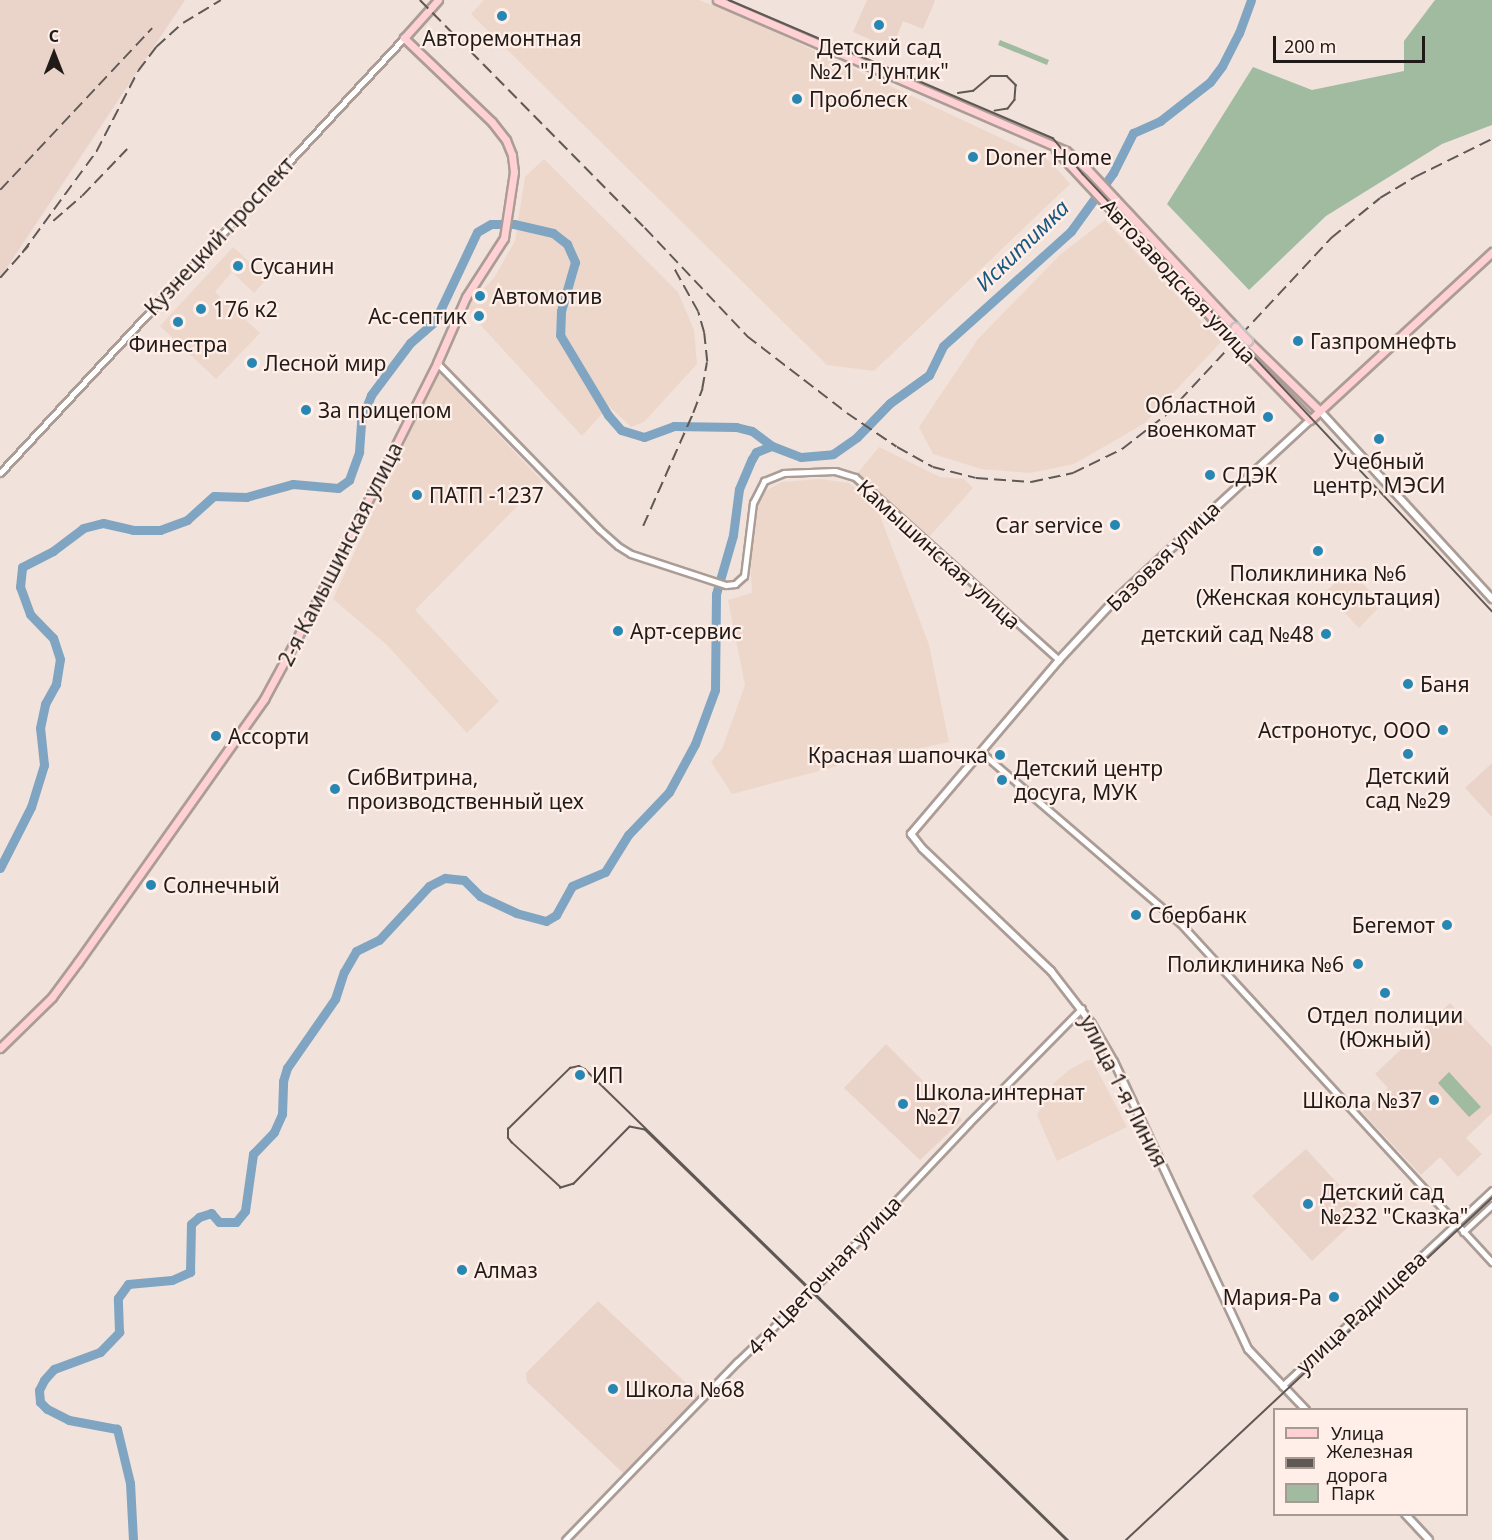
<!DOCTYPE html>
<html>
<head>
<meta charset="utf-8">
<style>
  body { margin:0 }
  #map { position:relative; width:1492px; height:1540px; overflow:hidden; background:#f1e2db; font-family:"Noto Sans",sans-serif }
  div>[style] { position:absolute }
  .industrial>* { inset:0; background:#edd7ca }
  .built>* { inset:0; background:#ead4c9 }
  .green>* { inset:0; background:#a0bba0 }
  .river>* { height:9px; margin:-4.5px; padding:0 4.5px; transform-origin:4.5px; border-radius:4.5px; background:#7fa5c2 }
  .roads { filter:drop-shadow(2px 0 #ab9d96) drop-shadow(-2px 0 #ab9d96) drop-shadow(0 2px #ab9d96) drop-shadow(0 -2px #ab9d96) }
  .tertiary>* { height:5px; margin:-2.5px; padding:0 2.5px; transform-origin:2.5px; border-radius:2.5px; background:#fff }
  .secondary>* { height:6px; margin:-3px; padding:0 3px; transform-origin:3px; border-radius:3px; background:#fff }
  .primary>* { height:7px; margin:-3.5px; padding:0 3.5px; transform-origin:3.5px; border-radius:3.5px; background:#ffd0d4 }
  .tram>* { height:1.5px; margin:-0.75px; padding:0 0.75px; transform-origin:0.75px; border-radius:0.75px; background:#605854 }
  .rail>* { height:1.5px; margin-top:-0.75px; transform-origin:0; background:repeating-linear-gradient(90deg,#605854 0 12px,transparent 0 18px) }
  .bridges { filter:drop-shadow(2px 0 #c5c4c3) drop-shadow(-2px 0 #c5c4c3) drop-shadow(0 2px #c5c4c3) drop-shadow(0 -2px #c5c4c3) }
  .primary-bridge>* { height:7px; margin:-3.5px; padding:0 3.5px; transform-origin:3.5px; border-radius:3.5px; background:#ffd0d4 }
  .dots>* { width:16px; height:16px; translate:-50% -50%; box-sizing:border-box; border:3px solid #ffefe8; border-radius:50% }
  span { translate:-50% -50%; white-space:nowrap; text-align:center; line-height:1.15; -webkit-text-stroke:4.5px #ffefe8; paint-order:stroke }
  .poi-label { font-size:21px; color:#201b18 }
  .left { translate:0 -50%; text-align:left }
  .right { translate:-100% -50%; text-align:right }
  .street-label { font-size:21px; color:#201b18 }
  .water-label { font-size:22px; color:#18577e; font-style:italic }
  .legend { position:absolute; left:1273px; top:1408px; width:195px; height:108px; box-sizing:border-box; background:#ffefe8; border:2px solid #a69a95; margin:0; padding:8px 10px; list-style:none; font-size:18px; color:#201b18 }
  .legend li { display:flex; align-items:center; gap:12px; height:30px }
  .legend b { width:30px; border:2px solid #a69a95 }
  .north { position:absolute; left:24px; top:24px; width:60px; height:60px; -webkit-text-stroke:4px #ffefe8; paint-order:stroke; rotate:0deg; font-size:16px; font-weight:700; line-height:24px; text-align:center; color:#201b18 }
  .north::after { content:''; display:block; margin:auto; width:21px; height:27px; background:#201b18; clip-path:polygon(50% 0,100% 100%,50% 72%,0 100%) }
  .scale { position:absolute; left:1273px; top:36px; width:152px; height:27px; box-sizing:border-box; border:3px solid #201b18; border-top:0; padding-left:8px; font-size:18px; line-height:21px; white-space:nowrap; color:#201b18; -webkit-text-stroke:4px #ffefe8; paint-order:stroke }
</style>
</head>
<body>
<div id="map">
  <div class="industrial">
    <div style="clip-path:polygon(484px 0,699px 0,747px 19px,1050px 161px,1070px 184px,874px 371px,827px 365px,471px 14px)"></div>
    <div style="clip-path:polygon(544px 159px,678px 292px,694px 330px,697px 364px,644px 422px,631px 427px,609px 406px,582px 436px,465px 308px,494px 278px,515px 241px,525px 177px)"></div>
    <div style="clip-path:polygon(1105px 220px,1221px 342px,1145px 423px,1074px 464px,1030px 473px,981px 469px,933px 454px,919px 427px,978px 339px,1061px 254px)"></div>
    <div style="clip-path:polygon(233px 247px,267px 278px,254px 293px,232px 272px,215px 292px,260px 333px,216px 379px,160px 326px)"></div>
    <div style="clip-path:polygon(438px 372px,542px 481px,415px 610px,499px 701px,467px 733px,387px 645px,333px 599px)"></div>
    <div style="clip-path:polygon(879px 447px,940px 477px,964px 479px,973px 488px,929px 537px,857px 474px)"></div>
    <div style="clip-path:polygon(820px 479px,849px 483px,876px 505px,929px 645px,949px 742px,845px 764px,732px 794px,711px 762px,722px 749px,745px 685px,728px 600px,752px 593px,750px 558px,758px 507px,765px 491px,782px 482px)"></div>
    <div style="clip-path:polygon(1350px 570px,1382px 604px,1359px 628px,1325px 592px)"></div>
    <div style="clip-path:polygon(1087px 1060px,1092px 1060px,1127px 1127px,1057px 1161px,1037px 1115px,1054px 1083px,1069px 1070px)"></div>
  </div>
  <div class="built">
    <div style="clip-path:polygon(0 0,185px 0,0 278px)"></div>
    <div style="clip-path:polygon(867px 0,934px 0,935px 1px,923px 29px,903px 21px,892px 49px,853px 32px)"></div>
    <div style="clip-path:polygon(1492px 763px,1492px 817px,1465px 788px)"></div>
    <div style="clip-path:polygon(1450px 1003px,1492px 1047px,1492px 1113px,1466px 1138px,1482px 1154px,1458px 1177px,1440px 1157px,1421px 1175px,1362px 1112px,1388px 1088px,1375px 1074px)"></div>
    <div style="clip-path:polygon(886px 1044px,962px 1120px,920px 1160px,844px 1088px)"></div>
    <div style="clip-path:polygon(1306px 1149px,1364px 1212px,1312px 1261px,1252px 1196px)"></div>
    <div style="clip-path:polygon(598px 1301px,700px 1396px,623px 1473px,527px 1382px,526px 1373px)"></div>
  </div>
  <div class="green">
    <div style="clip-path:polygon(1435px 0,1492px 0,1492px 125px,1442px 144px,1326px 216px,1249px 290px,1167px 204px,1253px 67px,1312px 90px,1404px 71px,1404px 41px)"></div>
    <div style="clip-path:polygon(1000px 40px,1049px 60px,1047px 65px,998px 45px)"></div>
    <div style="clip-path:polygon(1449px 1072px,1481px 1107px,1469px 1117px,1438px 1083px)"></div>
  </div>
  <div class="river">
    <div style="left:0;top:868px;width:68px;rotate:-63.1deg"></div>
    <div style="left:31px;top:807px;width:44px;rotate:-72.8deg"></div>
    <div style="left:44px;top:765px;width:37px;rotate:-96deg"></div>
    <div style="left:40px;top:728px;width:25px;rotate:-78deg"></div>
    <div style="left:45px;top:704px;width:23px;rotate:-61deg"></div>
    <div style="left:56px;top:684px;width:25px;rotate:-81deg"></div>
    <div style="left:60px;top:659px;width:22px;rotate:-108deg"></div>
    <div style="left:53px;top:638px;width:33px;rotate:-134deg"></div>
    <div style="left:30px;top:614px;width:29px;rotate:-110deg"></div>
    <div style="left:20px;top:587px;width:20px;rotate:-84deg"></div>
    <div style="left:22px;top:567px;width:35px;rotate:-27deg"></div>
    <div style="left:53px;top:551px;width:38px;rotate:-37deg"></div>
    <div style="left:83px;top:528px;width:21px;rotate:-14deg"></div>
    <div style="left:103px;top:523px;width:31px;rotate:13deg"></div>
    <div style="left:133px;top:530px;width:27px"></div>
    <div style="left:160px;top:530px;width:29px;rotate:-20deg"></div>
    <div style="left:187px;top:520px;width:36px;rotate:-42deg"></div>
    <div style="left:214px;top:496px;width:32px;rotate:2deg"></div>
    <div style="left:246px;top:497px;width:49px;rotate:-15.5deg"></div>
    <div style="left:293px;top:484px;width:45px;rotate:5.1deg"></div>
    <div style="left:338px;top:488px;width:14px;rotate:-36deg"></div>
    <div style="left:349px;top:480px;width:30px;rotate:-70deg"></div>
    <div style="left:359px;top:452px;width:32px;rotate:-86deg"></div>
    <div style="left:361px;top:420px;width:27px;rotate:-68deg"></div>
    <div style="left:371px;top:395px;width:65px;rotate:-53.1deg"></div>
    <div style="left:410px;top:343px;width:33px;rotate:-41deg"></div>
    <div style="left:435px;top:321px;width:98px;rotate:-64.7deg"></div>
    <div style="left:477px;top:232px;width:16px;rotate:-30deg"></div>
    <div style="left:491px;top:224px;width:23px"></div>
    <div style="left:514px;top:224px;width:40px;rotate:13deg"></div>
    <div style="left:553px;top:233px;width:18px;rotate:38deg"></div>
    <div style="left:567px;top:244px;width:20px;rotate:66deg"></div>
    <div style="left:575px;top:262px;width:51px;rotate:105.9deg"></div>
    <div style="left:561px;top:311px;width:24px;rotate:92deg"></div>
    <div style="left:560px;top:335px;width:93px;rotate:59deg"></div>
    <div style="left:608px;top:415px;width:20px;rotate:49deg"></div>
    <div style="left:621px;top:430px;width:24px;rotate:17deg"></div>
    <div style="left:644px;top:437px;width:32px;rotate:-20deg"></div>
    <div style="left:674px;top:426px;width:62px;rotate:0.9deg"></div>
    <div style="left:736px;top:427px;width:16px;rotate:14deg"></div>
    <div style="left:752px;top:431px;width:25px;rotate:37deg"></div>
    <div style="left:772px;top:446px;width:31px;rotate:21deg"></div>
    <div style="left:801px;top:457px;width:32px;rotate:-5deg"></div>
    <div style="left:833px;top:454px;width:29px;rotate:-35deg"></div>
    <div style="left:857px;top:437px;width:47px;rotate:-45.9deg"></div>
    <div style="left:890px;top:403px;width:48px;rotate:-35.7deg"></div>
    <div style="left:929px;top:375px;width:32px;rotate:-64deg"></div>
    <div style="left:943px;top:346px;width:172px;rotate:-41.9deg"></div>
    <div style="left:1071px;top:231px;width:72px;rotate:-54.1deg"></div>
    <div style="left:1113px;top:173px;width:45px;rotate:-63.4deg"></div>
    <div style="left:1133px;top:133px;width:30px;rotate:-24deg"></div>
    <div style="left:1160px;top:121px;width:63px;rotate:-38deg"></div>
    <div style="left:1210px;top:82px;width:20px;rotate:-53deg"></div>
    <div style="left:1222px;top:66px;width:37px;rotate:-63deg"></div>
    <div style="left:1239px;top:33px;width:35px;rotate:-70deg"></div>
    <div style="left:133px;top:1540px;width:57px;rotate:-93deg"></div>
    <div style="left:130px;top:1483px;width:56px;rotate:-103.5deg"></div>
    <div style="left:117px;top:1429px;width:49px;rotate:-169.4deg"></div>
    <div style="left:69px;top:1420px;width:25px;rotate:-153deg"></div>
    <div style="left:47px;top:1409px;width:10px;rotate:-135deg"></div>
    <div style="left:40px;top:1402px;width:12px;rotate:-95deg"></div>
    <div style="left:39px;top:1390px;width:11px;rotate:-63deg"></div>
    <div style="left:44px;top:1380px;width:15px;rotate:-48deg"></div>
    <div style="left:54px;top:1369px;width:49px;rotate:-20.3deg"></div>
    <div style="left:100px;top:1352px;width:28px;rotate:-46deg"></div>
    <div style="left:119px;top:1332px;width:34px;rotate:-92deg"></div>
    <div style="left:118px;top:1298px;width:17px;rotate:-54deg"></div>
    <div style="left:128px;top:1284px;width:44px;rotate:-5.2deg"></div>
    <div style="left:172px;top:1280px;width:20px;rotate:-24deg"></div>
    <div style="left:190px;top:1272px;width:48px;rotate:-88.8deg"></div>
    <div style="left:191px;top:1224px;width:11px;rotate:-41deg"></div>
    <div style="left:199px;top:1217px;width:13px;rotate:-18deg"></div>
    <div style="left:211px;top:1213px;width:12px;rotate:48deg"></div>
    <div style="left:219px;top:1222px;width:17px"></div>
    <div style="left:236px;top:1222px;width:14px;rotate:-51deg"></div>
    <div style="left:245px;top:1211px;width:58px;rotate:-82deg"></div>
    <div style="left:253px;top:1154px;width:30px;rotate:-46deg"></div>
    <div style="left:274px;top:1132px;width:20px;rotate:-66deg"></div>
    <div style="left:282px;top:1114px;width:33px;rotate:-88deg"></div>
    <div style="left:283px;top:1081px;width:14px;rotate:-73deg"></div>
    <div style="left:287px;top:1068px;width:84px;rotate:-55.2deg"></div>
    <div style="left:335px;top:999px;width:28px;rotate:-72deg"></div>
    <div style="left:344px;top:972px;width:24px;rotate:-60deg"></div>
    <div style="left:356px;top:951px;width:25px;rotate:-26deg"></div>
    <div style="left:379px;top:940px;width:74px;rotate:-47.2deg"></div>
    <div style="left:429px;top:886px;width:18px;rotate:-27deg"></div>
    <div style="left:445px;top:878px;width:19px;rotate:6deg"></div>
    <div style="left:464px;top:880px;width:23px;rotate:45deg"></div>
    <div style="left:480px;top:896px;width:40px;rotate:25deg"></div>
    <div style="left:516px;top:913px;width:31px;rotate:15deg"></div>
    <div style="left:546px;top:921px;width:12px;rotate:-31deg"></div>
    <div style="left:556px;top:915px;width:33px;rotate:-61deg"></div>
    <div style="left:572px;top:886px;width:36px;rotate:-23deg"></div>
    <div style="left:605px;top:872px;width:44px;rotate:-58.1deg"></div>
    <div style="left:628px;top:835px;width:59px;rotate:-46.4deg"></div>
    <div style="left:669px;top:792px;width:55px;rotate:-61.6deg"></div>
    <div style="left:695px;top:744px;width:58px;rotate:-69.7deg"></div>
    <div style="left:715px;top:690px;width:96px;rotate:-89.4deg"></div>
    <div style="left:716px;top:594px;width:61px;rotate:-73.9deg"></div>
    <div style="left:733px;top:535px;width:46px;rotate:-82.6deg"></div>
    <div style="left:739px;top:489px;width:33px;rotate:-67deg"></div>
    <div style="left:752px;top:459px;width:8px;rotate:-60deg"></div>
    <div style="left:756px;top:452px;width:17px;rotate:-21deg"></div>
  </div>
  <div class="roads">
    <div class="tertiary">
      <div style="left:437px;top:363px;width:232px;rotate:45.7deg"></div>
      <div style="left:599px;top:529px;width:25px;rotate:42deg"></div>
      <div style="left:618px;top:546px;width:15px;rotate:32deg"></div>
      <div style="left:631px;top:554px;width:100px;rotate:18.1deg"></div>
      <div style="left:726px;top:585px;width:9px;rotate:-6deg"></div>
      <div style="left:735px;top:584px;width:12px;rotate:-42deg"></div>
      <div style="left:744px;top:576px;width:74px;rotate:-83deg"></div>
      <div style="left:753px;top:503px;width:25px;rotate:-63deg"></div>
      <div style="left:764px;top:481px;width:22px;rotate:-22deg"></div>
      <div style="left:784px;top:473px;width:51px;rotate:-2.2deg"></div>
      <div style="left:835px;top:471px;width:21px;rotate:17deg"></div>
      <div style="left:855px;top:477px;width:274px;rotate:41.9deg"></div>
      <div style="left:0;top:473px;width:594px;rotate:-47.12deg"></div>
      <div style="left:981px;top:752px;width:262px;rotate:40.7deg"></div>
      <div style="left:1180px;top:923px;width:461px;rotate:47.4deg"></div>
      <div style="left:1463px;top:1232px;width:40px;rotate:-43deg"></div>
      <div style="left:1282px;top:1386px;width:287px;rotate:-43deg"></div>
      <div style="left:565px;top:1540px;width:248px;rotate:-46deg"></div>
      <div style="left:737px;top:1362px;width:97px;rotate:-43.7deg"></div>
      <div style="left:807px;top:1295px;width:236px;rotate:-46.7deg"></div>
      <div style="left:969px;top:1123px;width:161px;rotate:-45.5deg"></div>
    </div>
    <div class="secondary">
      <div style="left:1320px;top:411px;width:255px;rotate:47.5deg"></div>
      <div style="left:1306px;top:1410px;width:84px;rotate:-133.6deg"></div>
      <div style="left:1248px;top:1349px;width:317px;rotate:-115deg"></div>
      <div style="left:1114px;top:1062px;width:44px;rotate:-120.1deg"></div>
      <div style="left:1092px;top:1024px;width:67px;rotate:-127.7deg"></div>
      <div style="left:1051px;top:971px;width:178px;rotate:-136.4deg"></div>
      <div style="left:922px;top:848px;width:18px;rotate:-128deg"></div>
      <div style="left:911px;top:834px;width:228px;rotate:-49.6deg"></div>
      <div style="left:1059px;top:660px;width:78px;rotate:-47.1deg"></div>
      <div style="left:1112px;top:603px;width:270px;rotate:-42.7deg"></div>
      <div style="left:1405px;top:1514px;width:35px;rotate:47deg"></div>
    </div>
    <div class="primary">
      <div style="left:717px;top:0;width:380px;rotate:23.4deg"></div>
      <div style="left:1066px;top:151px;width:29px;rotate:41deg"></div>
      <div style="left:1088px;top:170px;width:215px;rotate:46.9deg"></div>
      <div style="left:1056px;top:150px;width:251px;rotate:47.1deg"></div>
      <div style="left:1248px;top:341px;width:100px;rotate:44.2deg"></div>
      <div style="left:1240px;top:348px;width:100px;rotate:45.8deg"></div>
      <div style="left:1310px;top:420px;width:248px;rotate:-42.7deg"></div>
      <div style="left:0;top:1048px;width:73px;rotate:-44.4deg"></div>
      <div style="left:52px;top:997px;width:44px;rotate:-53.4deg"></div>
      <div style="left:78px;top:962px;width:322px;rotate:-54.7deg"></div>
      <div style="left:264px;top:699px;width:124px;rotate:-61.6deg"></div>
      <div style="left:323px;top:590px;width:254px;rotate:-63.3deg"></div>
      <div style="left:437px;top:363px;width:72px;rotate:-66.3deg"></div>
      <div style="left:466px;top:297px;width:70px;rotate:-57.2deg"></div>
      <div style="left:504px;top:238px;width:67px;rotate:-81.4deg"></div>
      <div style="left:514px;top:172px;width:17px;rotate:-97deg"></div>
      <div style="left:512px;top:155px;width:16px;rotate:-112deg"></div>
      <div style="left:506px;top:140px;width:23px;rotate:-128deg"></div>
      <div style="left:492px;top:122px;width:122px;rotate:-136.3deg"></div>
      <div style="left:404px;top:38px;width:51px;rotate:-48.2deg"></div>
    </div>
  </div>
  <div class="tram">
    <div style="left:729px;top:0;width:352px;rotate:23.1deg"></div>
    <div style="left:1053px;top:138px;width:47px;rotate:50.2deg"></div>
    <div style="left:1083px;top:174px;width:599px;rotate:46.9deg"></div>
    <div style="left:958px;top:93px;width:15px;rotate:-8deg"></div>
    <div style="left:973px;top:91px;width:23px;rotate:-40deg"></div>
    <div style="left:991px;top:76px;width:16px"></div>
    <div style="left:1007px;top:76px;width:13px;rotate:45deg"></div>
    <div style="left:1016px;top:85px;width:15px;rotate:94deg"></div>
    <div style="left:1015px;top:100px;width:11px;rotate:128deg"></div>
    <div style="left:1008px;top:109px;width:13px;rotate:171deg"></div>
    <div style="left:1066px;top:1540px;width:588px;rotate:-135.76deg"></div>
    <div style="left:645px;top:1130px;width:15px;rotate:-169deg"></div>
    <div style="left:630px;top:1127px;width:80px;rotate:134.5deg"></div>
    <div style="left:574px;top:1184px;width:14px;rotate:163deg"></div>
    <div style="left:561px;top:1188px;width:67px;rotate:-137.4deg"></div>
    <div style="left:512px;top:1143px;width:6px;rotate:-129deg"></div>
    <div style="left:508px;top:1138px;width:9px;rotate:-90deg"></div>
    <div style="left:508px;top:1129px;width:87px;rotate:-44.5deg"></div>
    <div style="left:570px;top:1068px;width:9px;rotate:-13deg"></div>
    <div style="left:579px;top:1066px;width:7px;rotate:27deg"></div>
    <div style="left:585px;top:1069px;width:675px;rotate:44.28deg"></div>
    <div style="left:1126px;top:1540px;width:501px;rotate:-43.06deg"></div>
  </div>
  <div class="rail">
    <div style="left:420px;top:0;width:320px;rotate:45.4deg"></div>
    <div style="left:645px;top:228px;width:149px;rotate:46.6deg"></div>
    <div style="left:747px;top:336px;width:126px;rotate:37.6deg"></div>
    <div style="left:847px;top:413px;width:60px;rotate:34.2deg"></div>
    <div style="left:897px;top:447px;width:41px;rotate:29.1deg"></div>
    <div style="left:933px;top:467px;width:44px;rotate:14.3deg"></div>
    <div style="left:976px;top:478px;width:55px;rotate:4.2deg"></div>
    <div style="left:1031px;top:482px;width:43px;rotate:-12.1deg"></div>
    <div style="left:1073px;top:473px;width:55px;rotate:-26.1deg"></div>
    <div style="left:1122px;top:449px;width:57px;rotate:-37.9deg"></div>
    <div style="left:1167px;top:414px;width:241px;rotate:-47deg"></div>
    <div style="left:1331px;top:238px;width:63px;rotate:-39.2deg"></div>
    <div style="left:1380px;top:198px;width:41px;rotate:-31deg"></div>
    <div style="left:1415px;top:177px;width:86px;rotate:-26.3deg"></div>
    <div style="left:0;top:190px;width:222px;rotate:-46.8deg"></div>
    <div style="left:53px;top:221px;width:38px;rotate:-41deg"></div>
    <div style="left:82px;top:196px;width:65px;rotate:-46.2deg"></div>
    <div style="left:22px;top:253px;width:125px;rotate:-53.8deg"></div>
    <div style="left:96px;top:152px;width:91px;rotate:-62.6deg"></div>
    <div style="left:138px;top:71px;width:30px;rotate:-53deg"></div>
    <div style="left:156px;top:47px;width:36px;rotate:-42deg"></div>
    <div style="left:183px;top:23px;width:44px;rotate:-31.2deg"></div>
    <div style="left:0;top:278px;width:43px;rotate:-48.8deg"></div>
    <div style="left:643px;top:526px;width:124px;rotate:-66.1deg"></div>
    <div style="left:693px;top:413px;width:26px;rotate:-69deg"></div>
    <div style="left:702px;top:389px;width:27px;rotate:-80deg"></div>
    <div style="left:707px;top:362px;width:29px;rotate:-96deg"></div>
    <div style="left:704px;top:333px;width:22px;rotate:-106deg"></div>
    <div style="left:698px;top:312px;width:51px;rotate:-119.1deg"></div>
  </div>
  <div class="bridges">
    <div class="primary-bridge">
      <div style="left:1235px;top:327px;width:19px;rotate:47deg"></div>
      <div style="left:1227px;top:334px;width:19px;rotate:47deg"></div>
    </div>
  </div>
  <div class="dots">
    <div style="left:502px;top:16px;background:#2787b2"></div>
    <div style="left:879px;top:25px;background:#2787b2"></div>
    <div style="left:797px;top:99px;background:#2787b2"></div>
    <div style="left:973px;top:157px;background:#2787b2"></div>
    <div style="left:238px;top:266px;background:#2787b2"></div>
    <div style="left:480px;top:296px;background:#2787b2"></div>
    <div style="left:201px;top:309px;background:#2787b2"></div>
    <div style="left:479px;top:316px;background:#2787b2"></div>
    <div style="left:178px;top:322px;background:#2787b2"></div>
    <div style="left:1298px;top:341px;background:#2787b2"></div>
    <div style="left:252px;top:363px;background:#2787b2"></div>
    <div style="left:306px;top:410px;background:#2787b2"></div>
    <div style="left:1268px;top:417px;background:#2787b2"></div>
    <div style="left:1379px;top:439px;background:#2787b2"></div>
    <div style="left:1210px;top:475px;background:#2787b2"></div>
    <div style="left:417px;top:495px;background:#2787b2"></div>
    <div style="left:1115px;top:525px;background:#2787b2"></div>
    <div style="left:1318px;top:551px;background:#2787b2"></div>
    <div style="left:618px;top:631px;background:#2787b2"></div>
    <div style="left:1326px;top:634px;background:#2787b2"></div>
    <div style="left:1408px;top:684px;background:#2787b2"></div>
    <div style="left:1443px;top:730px;background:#2787b2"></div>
    <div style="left:216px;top:736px;background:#2787b2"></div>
    <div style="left:1408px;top:754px;background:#2787b2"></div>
    <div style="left:1000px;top:755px;background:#2787b2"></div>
    <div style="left:1002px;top:780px;background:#2787b2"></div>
    <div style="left:335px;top:789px;background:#2787b2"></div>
    <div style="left:151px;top:885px;background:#2787b2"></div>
    <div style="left:1136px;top:915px;background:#2787b2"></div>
    <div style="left:1447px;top:925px;background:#2787b2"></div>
    <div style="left:1358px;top:964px;background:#2787b2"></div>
    <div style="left:1385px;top:993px;background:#2787b2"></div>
    <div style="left:580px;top:1075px;background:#2787b2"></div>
    <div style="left:1434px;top:1100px;background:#2787b2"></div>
    <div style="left:903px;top:1104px;background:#2787b2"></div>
    <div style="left:1308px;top:1204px;background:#2787b2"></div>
    <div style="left:462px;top:1270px;background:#2787b2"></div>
    <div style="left:1334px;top:1297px;background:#2787b2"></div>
    <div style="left:613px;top:1389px;background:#2787b2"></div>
  </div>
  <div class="poi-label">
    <span style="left:502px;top:38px">Авторемонтная</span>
    <span style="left:879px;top:59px">Детский сад<br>№21 "Лунтик"</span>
    <span class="left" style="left:809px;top:99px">Проблеск</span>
    <span class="left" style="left:985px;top:157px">Doner Home</span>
    <span class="left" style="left:250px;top:266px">Сусанин</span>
    <span class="left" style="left:492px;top:296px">Автомотив</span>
    <span class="left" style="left:213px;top:309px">176 к2</span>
    <span class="right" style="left:467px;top:316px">Ас-септик</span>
    <span class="left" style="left:1310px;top:341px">Газпромнефть</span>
    <span style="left:178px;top:344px">Финестра</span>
    <span class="left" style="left:264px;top:363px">Лесной мир</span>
    <span class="right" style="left:1256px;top:417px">Областной<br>военкомат</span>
    <span class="left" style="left:318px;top:410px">За прицепом</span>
    <span style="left:1379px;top:473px">Учебный<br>центр, МЭСИ</span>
    <span class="left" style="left:1222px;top:475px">СДЭК</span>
    <span class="left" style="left:429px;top:495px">ПАТП -1237</span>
    <span class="right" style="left:1103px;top:525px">Car service</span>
    <span style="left:1318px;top:585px">Поликлиника №6<br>(Женская консультация)</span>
    <span class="left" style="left:630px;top:631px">Арт-сервис</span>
    <span class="right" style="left:1314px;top:634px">детский сад №48</span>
    <span class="left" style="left:1420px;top:684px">Баня</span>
    <span class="right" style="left:1431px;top:730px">Астронотус, ООО</span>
    <span class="left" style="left:228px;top:736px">Ассорти</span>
    <span class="right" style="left:988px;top:755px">Красная шапочка</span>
    <span class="left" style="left:1014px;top:780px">Детский центр<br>досуга, МУК</span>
    <span style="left:1408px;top:788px">Детский<br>сад №29</span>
    <span class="left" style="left:347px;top:789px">СибВитрина,<br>производственный цех</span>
    <span class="left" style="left:163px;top:885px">Солнечный</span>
    <span class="left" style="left:1148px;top:915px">Сбербанк</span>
    <span class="right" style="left:1435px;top:925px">Бегемот</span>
    <span class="right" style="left:1344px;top:964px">Поликлиника №6</span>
    <span style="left:1385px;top:1027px">Отдел полиции<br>(Южный)</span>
    <span class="left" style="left:592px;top:1075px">ИП</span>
    <span class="left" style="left:915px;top:1104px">Школа-интернат<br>№27</span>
    <span class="right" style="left:1422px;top:1100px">Школа №37</span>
    <span class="left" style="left:1320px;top:1204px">Детский сад<br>№232 "Сказка"</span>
    <span class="left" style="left:474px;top:1270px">Алмаз</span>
    <span class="right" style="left:1322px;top:1297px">Мария-Ра</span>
    <span class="left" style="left:625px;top:1389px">Школа №68</span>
  </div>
  <div class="street-label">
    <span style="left:219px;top:236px;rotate:-47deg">Кузнецкий проспект</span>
    <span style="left:1179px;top:281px;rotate:47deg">Автозаводская улица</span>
    <span style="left:340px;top:554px;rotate:-63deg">2-я Камышинская улица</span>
    <span style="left:939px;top:554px;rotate:42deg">Камышинская улица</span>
    <span style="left:1163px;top:556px;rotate:-44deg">Базовая улица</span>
    <span style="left:1124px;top:1091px;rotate:63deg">улица 1-я Линия</span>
    <span style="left:824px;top:1275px;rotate:-46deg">4-я Цветочная улица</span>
    <span style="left:1361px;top:1312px;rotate:-43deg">улица Радищева</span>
  </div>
  <div class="water-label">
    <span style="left:1022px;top:245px;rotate:-44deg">Искитимка</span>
  </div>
  <ul class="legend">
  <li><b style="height:8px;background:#ffd0d4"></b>Улица</li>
  <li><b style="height:8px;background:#605854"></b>Железная дорога</li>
  <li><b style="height:16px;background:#a0bba0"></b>Парк</li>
  </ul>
  <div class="north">С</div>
  <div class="scale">200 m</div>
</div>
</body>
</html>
